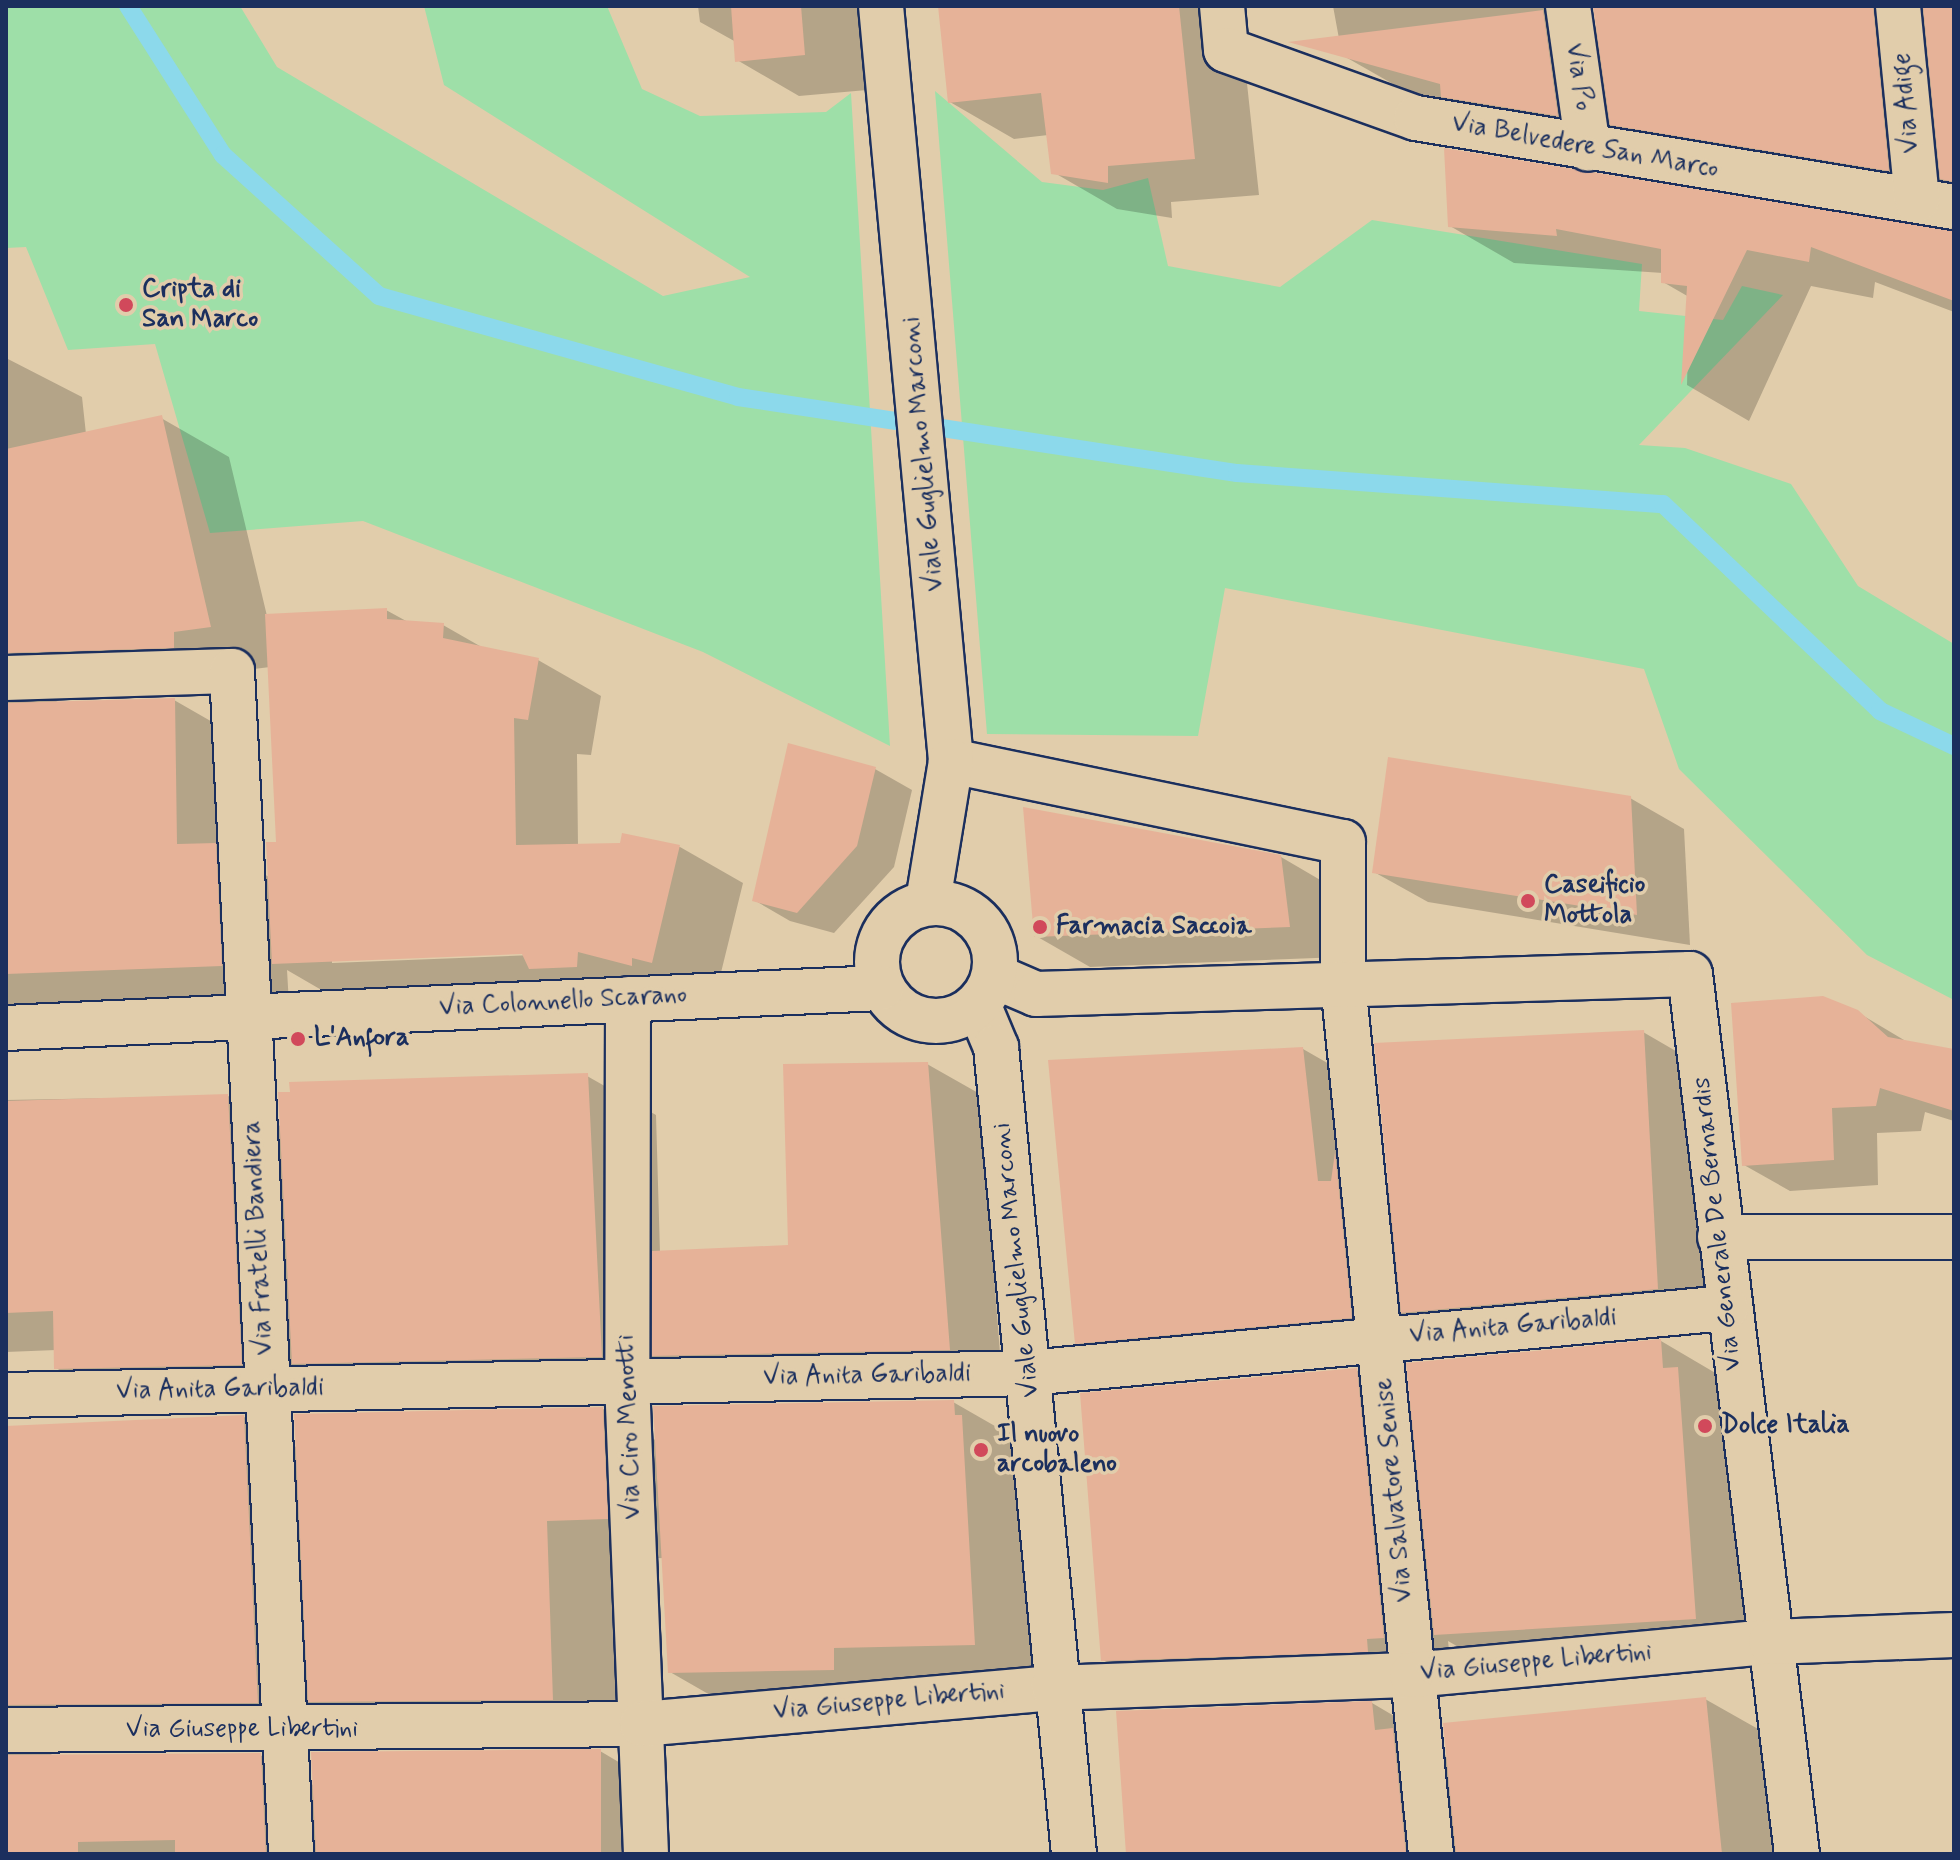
<!DOCTYPE html>
<html>
<head>
<meta charset="utf-8">
<style>
  body { margin:0 }
  #map { position:relative; width:1960px; height:1860px; overflow:hidden; background:#e1cdab; font-family:Mynerve,sans-serif }
  div>[style] { position:absolute }
  .green>* { inset:0; background:#9edfa8 }
  .shadow>* { inset:0; background:#0003 }
  .stream>* { height:18px; margin:-9px; padding:0 9px; transform-origin:9px; border-radius:9px; background:#8cd9eb }
  .building>* { inset:0; background:#e6b298 }
  .roads { filter:drop-shadow(2px 0 #1b2f5e) drop-shadow(-2px 0 #1b2f5e) drop-shadow(0 2px #1b2f5e) drop-shadow(0 -2px #1b2f5e) }
  .minor>* { height:44px; margin:-22px; padding:0 22px; transform-origin:22px; border-radius:22px; background:#e1cdab }
  .tertiary>* { height:44px; margin:-22px; padding:0 22px; transform-origin:22px; border-radius:22px; background:#e1cdab }
  .primary>* { height:44px; margin:-22px; padding:0 22px; transform-origin:22px; border-radius:22px; background:#e1cdab }
  .primary>.ring { margin:-22px; padding:0; box-sizing:content-box; background:none; border:44px solid #e1cdab; border-radius:50% }
  .dots>* { width:22px; height:22px; translate:-50% -50%; box-sizing:border-box; border:4px solid #e1cdab; border-radius:50% }
  span { translate:-50% -50%; white-space:nowrap; text-align:center; line-height:1.15; -webkit-text-stroke:7px #e1cdab; paint-order:stroke }
  .street-label { font-size:26px; color:#1b2f5e }
  .poi-label { font-size:26px; color:#1b2f5e; font-weight:700 }
  .left { translate:0 -50%; text-align:left }
  .frame { position:absolute; inset:0; border:8px solid #1b2f5e; pointer-events:none }
</style>
</head>
<body>
<div id="map">
  <div class="green">
    <div style="clip-path:polygon(6px 6px,240px 6px,277px 67px,663px 296px,750px 277px,444px 85px,424px 6px,607px 6px,642px 89px,700px 116px,826px 112px,851px 93px,890px 746px,703px 652px,363px 521px,210px 533px,155px 344px,68px 350px,26px 247px,6px 248px)"></div>
    <div style="clip-path:polygon(935px 91px,1042px 182px,1103px 190px,1148px 178px,1168px 266px,1280px 287px,1372px 220px,1642px 264px,1639px 311px,1723px 320px,1742px 286px,1783px 295px,1639px 445px,1685px 448px,1791px 484px,1858px 586px,1954px 644px,1954px 1000px,1867px 955px,1679px 769px,1644px 669px,1225px 588px,1198px 736px,987px 734px)"></div>
  </div>
  <div class="shadow">
    <div style="clip-path:polygon(698px 6px,857px 6px,867px 90px,799px 96px,737px 60px,736px 42px,700px 22px)"></div>
    <div style="clip-path:polygon(940px 6px,1266px 6px,1239px 9px,1259px 195px,1171px 202px,1172px 218px,1117px 209px,1053px 172px,1048px 135px,1014px 139px,950px 102px)"></div>
    <div style="clip-path:polygon(1333px 6px,1589px 6px,1599px 37px,1594px 6px,1954px 6px,1952px 206px,1676px 161px,1618px 127px,1621px 152px,1407px 92px,1342px 55px)"></div>
    <div style="clip-path:polygon(1450px 226px,1954px 232px,1954px 312px,1875px 282px,1873px 298px,1811px 286px,1749px 421px,1687px 385px,1689px 297px,1663px 282px,1663px 273px,1514px 263px)"></div>
    <div style="clip-path:polygon(evenodd,6px 358px,82px 397px,86px 434px,161px 418px,229px 457px,267px 616px,386px 610px,408px 622px,443px 625px,485px 649px,538px 660px,601px 696px,591px 755px,577px 754px,578px 846px,621px 845px,623px 836px,680px 847px,743px 883px,715px 997px,337px 999px,287px 970px,289px 1004px,6px 1016px,6px 358px,270px 667px,278px 844px,269px 877px,244px 862px,242px 739px,174px 700px,53px 704px,73px 691px,270px 667px,6px 358px,532px 951px,532px 955px,332px 963px,332px 959px,532px 951px)"></div>
    <div style="clip-path:polygon(875px 769px,912px 790px,894px 867px,834px 933px,790px 921px,754px 900px)"></div>
    <div style="clip-path:polygon(1630px 798px,1684px 829px,1690px 945px,1428px 902px,1374px 872px)"></div>
    <div style="clip-path:polygon(1281px 857px,1334px 888px,1342px 957px,1090px 967px,1036px 936px)"></div>
    <div style="clip-path:polygon(1857px 1012px,1909px 1043px,1954px 1051px,1954px 1121px,1925px 1112px,1921px 1131px,1877px 1133px,1878px 1185px,1790px 1191px,1744px 1165px)"></div>
    <div style="clip-path:polygon(1643px 1032px,1712px 1072px,1726px 1328px,1145px 1382px,1077px 1342px,1303px 1049px,1371px 1088px,1382px 1181px,1391px 1186px)"></div>
    <div style="clip-path:polygon(927px 1064px,980px 1094px,1002px 1379px,122px 1406px,56px 1368px,56px 1350px,6px 1352px,6px 1100px,228px 1096px,282px 1127px,587px 1076px,656px 1115px,660px 1253px,790px 1247px)"></div>
    <div style="clip-path:polygon(1661px 1341px,1729px 1381px,1764px 1657px,1504px 1673px,1448px 1641px,1452px 1677px,1171px 1699px,1103px 1660px,1356px 1370px,1412px 1402px)"></div>
    <div style="clip-path:polygon(953px 1402px,1021px 1441px,1042px 1684px,738px 1711px,670px 1672px,663px 1558px,615px 1560px,621px 1738px,73px 1742px,47px 1757px,260px 1755px,315px 1786px,600px 1751px,666px 1790px,667px 1854px,6px 1854px,6px 1427px,244px 1417px,298px 1448px,603px 1409px,657px 1441px)"></div>
    <div style="clip-path:polygon(1705px 1699px,1774px 1738px,1785px 1854px,1129px 1854px,1372px 1703px,1440px 1743px,1449px 1763px)"></div>
  </div>
  <div class="stream">
    <div style="left:128px;top:6px;width:177px;rotate:57.5deg"></div>
    <div style="left:223px;top:155px;width:210px;rotate:42.1deg"></div>
    <div style="left:379px;top:296px;width:373px;rotate:15.7deg"></div>
    <div style="left:738px;top:397px;width:505px;rotate:8.66deg"></div>
    <div style="left:1237px;top:473px;width:427px;rotate:4.2deg"></div>
    <div style="left:1663px;top:504px;width:300px;rotate:43.6deg"></div>
    <div style="left:1880px;top:711px;width:82px;rotate:25.3deg"></div>
  </div>
  <div class="building">
    <div style="clip-path:polygon(731px 6px,801px 6px,805px 55px,735px 62px)"></div>
    <div style="clip-path:polygon(938px 6px,1179px 6px,1195px 159px,1108px 166px,1108px 183px,1051px 174px,1041px 93px,948px 103px)"></div>
    <div style="clip-path:polygon(1593px 6px,1873px 6px,1889px 171px,1610px 125px)"></div>
    <div style="clip-path:polygon(1923px 6px,1954px 6px,1954px 182px,1940px 179px)"></div>
    <div style="clip-path:polygon(1543px 10px,1558px 116px,1441px 97px,1440px 84px,1288px 42px)"></div>
    <div style="clip-path:polygon(1444px 148px,1954px 231px,1954px 301px,1811px 247px,1809px 262px,1747px 250px,1681px 385px,1687px 286px,1661px 283px,1661px 249px,1556px 229px,1557px 236px,1448px 227px)"></div>
    <div style="clip-path:polygon(162px 415px,211px 627px,174px 632px,174px 648px,6px 653px,6px 449px)"></div>
    <div style="clip-path:polygon(387px 608px,387px 619px,444px 623px,443px 638px,539px 658px,528px 720px,514px 718px,516px 845px,620px 843px,622px 833px,680px 845px,652px 963px,632px 958px,632px 966px,578px 952px,577px 967px,529px 969px,522px 954px,272px 964px,266px 842px,276px 842px,265px 614px)"></div>
    <div style="clip-path:polygon(175px 698px,177px 844px,216px 843px,222px 966px,6px 974px,6px 703px)"></div>
    <div style="clip-path:polygon(788px 743px,876px 767px,857px 846px,797px 913px,752px 901px)"></div>
    <div style="clip-path:polygon(1388px 757px,1631px 796px,1637px 915px,1372px 873px)"></div>
    <div style="clip-path:polygon(1023px 807px,1281px 855px,1290px 927px,1034px 937px)"></div>
    <div style="clip-path:polygon(1823px 996px,1858px 1010px,1888px 1037px,1954px 1049px,1954px 1111px,1880px 1088px,1876px 1106px,1832px 1108px,1834px 1160px,1742px 1166px,1731px 1003px)"></div>
    <div style="clip-path:polygon(1644px 1030px,1658px 1289px,1401px 1313px,1374px 1043px)"></div>
    <div style="clip-path:polygon(1303px 1047px,1318px 1181px,1331px 1181px,1335px 1152px,1352px 1318px,1075px 1344px,1048px 1060px)"></div>
    <div style="clip-path:polygon(928px 1062px,950px 1350px,652px 1356px,652px 1251px,788px 1245px,783px 1064px)"></div>
    <div style="clip-path:polygon(588px 1073px,602px 1357px,292px 1364px,278px 1092px,290px 1092px,289px 1082px)"></div>
    <div style="clip-path:polygon(228px 1094px,242px 1365px,54px 1369px,53px 1311px,6px 1313px,6px 1101px)"></div>
    <div style="clip-path:polygon(1661px 1339px,1663px 1368px,1678px 1367px,1696px 1619px,1434px 1635px,1406px 1363px)"></div>
    <div style="clip-path:polygon(1357px 1368px,1384px 1638px,1367px 1639px,1368px 1652px,1101px 1661px,1080px 1393px)"></div>
    <div style="clip-path:polygon(954px 1400px,955px 1415px,962px 1415px,975px 1645px,834px 1648px,834px 1670px,668px 1673px,653px 1406px)"></div>
    <div style="clip-path:polygon(603px 1407px,608px 1519px,547px 1521px,553px 1700px,308px 1702px,294px 1414px)"></div>
    <div style="clip-path:polygon(244px 1415px,258px 1703px,6px 1705px,6px 1426px)"></div>
    <div style="clip-path:polygon(1706px 1697px,1722px 1854px,1456px 1854px,1443px 1723px)"></div>
    <div style="clip-path:polygon(1372px 1701px,1375px 1730px,1393px 1728px,1406px 1854px,1126px 1854px,1116px 1711px)"></div>
    <div style="clip-path:polygon(601px 1749px,601px 1854px,316px 1854px,311px 1752px)"></div>
    <div style="clip-path:polygon(261px 1753px,266px 1854px,175px 1854px,175px 1840px,78px 1842px,78px 1854px,6px 1854px,6px 1755px)"></div>
  </div>
  <div class="roads">
    <div class="minor">
      <div style="left:1222px;top:6px;width:44px;rotate:84.8deg"></div>
      <div style="left:1226px;top:50px;width:202px;rotate:19.7deg"></div>
      <div style="left:1416px;top:118px;width:545px;rotate:9.39deg"></div>
      <div style="left:1568px;top:6px;width:144px;rotate:82deg"></div>
      <div style="left:1898px;top:6px;width:195px;rotate:84.4deg"></div>
      <div style="left:6px;top:678px;width:226px;rotate:-1.8deg"></div>
      <div style="left:232px;top:671px;width:1184px;rotate:87.14deg"></div>
      <div style="left:951px;top:761px;width:400px;rotate:11.7deg"></div>
      <div style="left:1343px;top:842px;width:141px;rotate:90deg"></div>
      <div style="left:1343px;top:983px;width:875px;rotate:84.23deg"></div>
      <div style="left:994px;top:976px;width:46px;rotate:23.2deg"></div>
      <div style="left:1036px;top:994px;width:654px;rotate:-1.75deg"></div>
      <div style="left:1690px;top:974px;width:886px;rotate:83.07deg"></div>
      <div style="left:628px;top:999px;width:382px;rotate:90.1deg"></div>
      <div style="left:627px;top:1381px;width:473px;rotate:87.7deg"></div>
      <div style="left:1720px;top:1237px;width:234px"></div>
      <div style="left:6px;top:1395px;width:1022px;rotate:-1.23deg"></div>
      <div style="left:1028px;top:1373px;width:701px;rotate:-5.32deg"></div>
      <div style="left:6px;top:1730px;width:636px;rotate:-0.54deg"></div>
      <div style="left:642px;top:1724px;width:414px;rotate:-5deg"></div>
      <div style="left:1054px;top:1688px;width:358px;rotate:-2.1deg"></div>
      <div style="left:1412px;top:1675px;width:361px;rotate:-5.3deg"></div>
      <div style="left:1771px;top:1642px;width:183px;rotate:-2.2deg"></div>
    </div>
    <div class="tertiary">
      <div style="left:978px;top:1004px;width:47px;rotate:67.3deg"></div>
      <div style="left:996px;top:1047px;width:811px;rotate:84.48deg"></div>
    </div>
    <div class="primary">
      <div style="left:881px;top:6px;width:758px;rotate:84.7deg"></div>
      <div style="left:951px;top:761px;width:142px;rotate:99.3deg"></div>
      <div class="ring" style="left:877px;top:903px;width:74px;height:74px"></div>
      <div style="left:6px;top:1028px;width:876px;rotate:-2.62deg"></div>
    </div>
  </div>
  <div class="dots">
    <div style="left:126px;top:305px;background:#d1495b"></div>
    <div style="left:1528px;top:901px;background:#d1495b"></div>
    <div style="left:1040px;top:927px;background:#d1495b"></div>
    <div style="left:298px;top:1039px;background:#d1495b"></div>
    <div style="left:1705px;top:1426px;background:#d1495b"></div>
    <div style="left:981px;top:1450px;background:#d1495b"></div>
  </div>
  <div class="street-label">
    <span style="left:1578px;top:77px;rotate:82deg">Via Po</span>
    <span style="left:1907px;top:103px;rotate:-95deg">Via Adige</span>
    <span style="left:1585px;top:147px;rotate:10deg">Via Belvedere San Marco</span>
    <span style="left:924px;top:454px;rotate:-95deg">Viale Guglielmo Marconi</span>
    <span style="left:563px;top:1002px;rotate:-3deg">Via Colonnello Scarano</span>
    <span style="left:1718px;top:1224px;rotate:-96deg">Via Generale De Bernardis</span>
    <span style="left:259px;top:1238px;rotate:-93deg">Via Fratelli Bandiera</span>
    <span style="left:1017px;top:1260px;rotate:-96deg">Viale Guglielmo Marconi</span>
    <span style="left:1513px;top:1327px;rotate:-5deg">Via Anita Garibaldi</span>
    <span style="left:867px;top:1376px;rotate:-1deg">Via Anita Garibaldi</span>
    <span style="left:220px;top:1390px;rotate:-1deg">Via Anita Garibaldi</span>
    <span style="left:630px;top:1427px;rotate:-92deg">Via Ciro Menotti</span>
    <span style="left:1395px;top:1490px;rotate:-95deg">Via Salvatore Senise</span>
    <span style="left:1536px;top:1663px;rotate:-5deg">Via Giuseppe Libertini</span>
    <span style="left:889px;top:1702px;rotate:-5deg">Via Giuseppe Libertini</span>
    <span style="left:242px;top:1730px">Via Giuseppe Libertini</span>
  </div>
  <div class="poi-label">
    <span class="left" style="left:142px;top:305px">Cripta di<br>San Marco</span>
    <span class="left" style="left:1544px;top:901px">Caseificio<br>Mottola</span>
    <span class="left" style="left:1056px;top:927px">Farmacia Saccoia</span>
    <span class="left" style="left:314px;top:1039px">L'Anfora</span>
    <span class="left" style="left:1721px;top:1426px">Dolce Italia</span>
    <span class="left" style="left:997px;top:1450px">Il nuovo<br>arcobaleno</span>
  </div>
  <div class="frame"></div>
</div>
</body>
</html>
